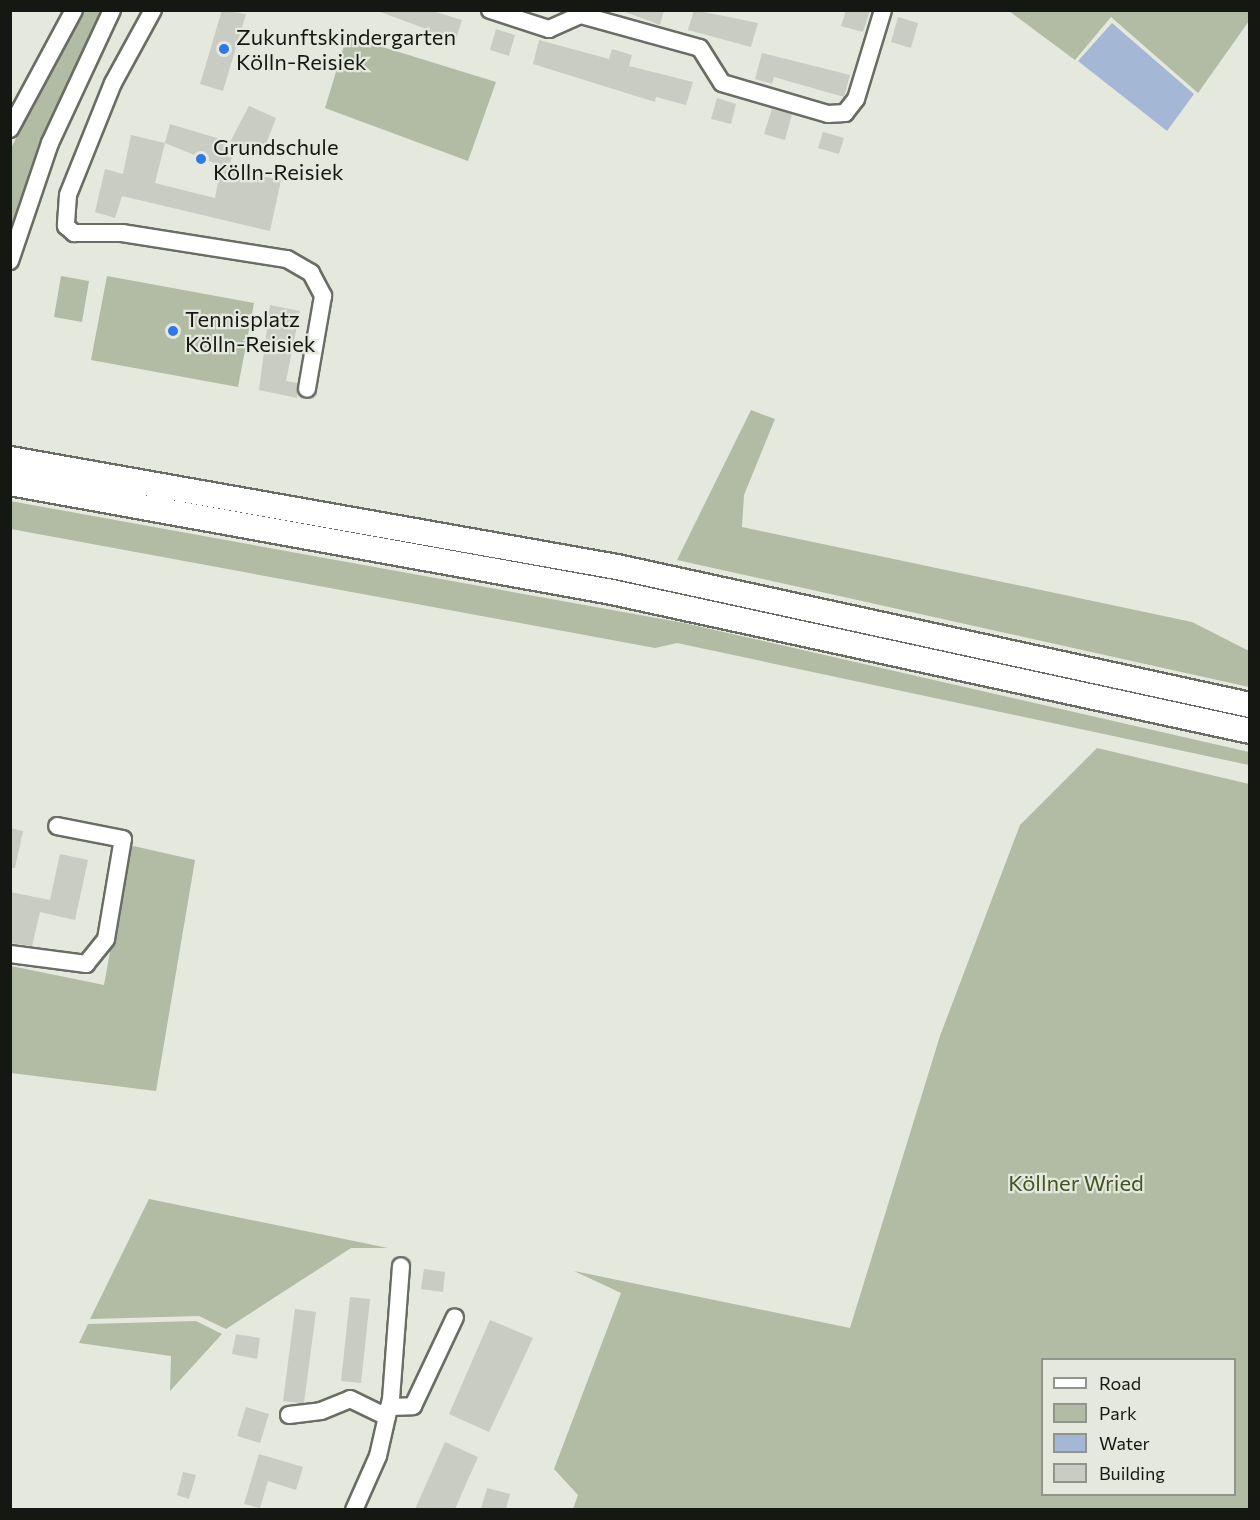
<!DOCTYPE html>
<html>
<head>
<meta charset="utf-8">
<style>
  body { margin:0 }
  #map { position:relative; width:1260px; height:1520px; overflow:hidden; background:#e4e8dd; font-family:Commissioner,sans-serif }
  div>[style] { position:absolute }
  .green>* { inset:0; background:#b2bba3 }
  .water>* { inset:0; background:#a4b7d4 }
  .building>* { inset:0; background:#c8ccc2 }
  .roads { filter:drop-shadow(2px 0 #696d63) drop-shadow(-2px 0 #696d63) drop-shadow(0 2px #696d63) drop-shadow(0 -2px #696d63) }
  .minor>* { height:16px; margin:-8px; padding:0 8px; transform-origin:8px; border-radius:8px; background:#fff }
  .highway>* { height:24px; margin:-12px; padding:0 12px; transform-origin:12px; border-radius:12px; background:#fff }
  .dots>* { width:16px; height:16px; translate:-50% -50%; box-sizing:border-box; border:3px solid #e4e8dd; border-radius:50% }
  span { translate:-50% -50%; white-space:nowrap; text-align:center; line-height:1.15; -webkit-text-stroke:4.5px #e4e8dd; paint-order:stroke }
  .poi-label { font-size:22px; color:#151713 }
  .left { translate:0 -50%; text-align:left }
  .park-label { font-size:22px; color:#435321 }
  .frame { position:absolute; inset:0; border:12px solid #151713; pointer-events:none }
  .legend { position:absolute; left:1041px; top:1358px; width:195px; height:138px; box-sizing:border-box; background:#e4e8dd; border:2px solid #91948c; margin:0; padding:8px 10px; list-style:none; font-size:18px; color:#151713 }
  .legend li { display:flex; align-items:center; gap:12px; height:30px }
  .legend b { width:30px; border:2px solid #91948c }
</style>
</head>
<body>
<div id="map">
  <div class="green">
    <div style="clip-path:polygon(1249px 10px,1249px 21px,1198px 93px,1111px 17px,1075px 60px,1009px 11px)"></div>
    <div style="clip-path:polygon(82px 11px,104px 11px,42px 139px,11px 231px,11px 148px)"></div>
    <div style="clip-path:polygon(347px 36px,496px 82px,468px 161px,325px 108px)"></div>
    <div style="clip-path:polygon(61px 276px,89px 281px,82px 322px,54px 317px)"></div>
    <div style="clip-path:polygon(107px 276px,254px 303px,238px 387px,91px 360px)"></div>
    <div style="clip-path:polygon(751px 410px,775px 419px,744px 495px,742px 527px,1192px 622px,1249px 651px,1249px 687px,677px 560px)"></div>
    <div style="clip-path:polygon(10px 501px,684px 623px,1249px 752px,1249px 765px,677px 643px,655px 648px,11px 529px)"></div>
    <div style="clip-path:polygon(evenodd,1097px 748px,1249px 784px,1249px 1509px,573px 1509px,578px 1495px,554px 1469px,621px 1293px,574px 1271px,850px 1328px,940px 1036px,1020px 825px,1097px 748px,1042px 1360px,1234px 1360px,1234px 1494px,1042px 1494px,1042px 1360px)"></div>
    <div style="clip-path:polygon(129px 845px,195px 860px,156px 1091px,11px 1073px,11px 966px,104px 985px)"></div>
    <div style="clip-path:polygon(149px 1199px,388px 1248px,351px 1248px,226px 1329px,199px 1316px,90px 1319px)"></div>
    <div style="clip-path:polygon(196px 1321px,222px 1334px,170px 1391px,171px 1356px,79px 1343px,88px 1324px)"></div>
  </div>
  <div class="water">
    <div style="clip-path:polygon(1112px 23px,1194px 94px,1167px 131px,1078px 61px)"></div>
  </div>
  <div class="building">
    <div style="clip-path:polygon(222px 10px,246px 14px,223px 91px,200px 84px)"></div>
    <div style="clip-path:polygon(375px 10px,429px 10px,462px 20px,454px 45px,427px 38px,429px 30px)"></div>
    <div style="clip-path:polygon(620px 10px,664px 10px,660px 25px)"></div>
    <div style="clip-path:polygon(694px 10px,758px 23px,751px 47px,688px 30px)"></div>
    <div style="clip-path:polygon(846px 10px,870px 10px,863px 32px,841px 26px)"></div>
    <div style="clip-path:polygon(898px 17px,918px 23px,911px 48px,891px 42px)"></div>
    <div style="clip-path:polygon(496px 29px,515px 35px,509px 56px,490px 50px)"></div>
    <div style="clip-path:polygon(539px 40px,609px 59px,612px 49px,632px 55px,629px 66px,693px 82px,686px 105px,656px 97px,655px 102px,533px 64px)"></div>
    <div style="clip-path:polygon(762px 53px,850px 75px,844px 97px,774px 77px,772px 84px,755px 79px)"></div>
    <div style="clip-path:polygon(717px 98px,736px 104px,731px 124px,711px 119px)"></div>
    <div style="clip-path:polygon(249px 106px,276px 118px,262px 155px,234px 147px,229px 169px,165px 143px,170px 124px,230px 142px)"></div>
    <div style="clip-path:polygon(772px 109px,792px 114px,785px 140px,764px 134px)"></div>
    <div style="clip-path:polygon(823px 132px,844px 138px,839px 154px,818px 148px)"></div>
    <div style="clip-path:polygon(131px 135px,165px 143px,155px 183px,215px 198px,221px 167px,281px 180px,270px 231px,122px 196px,115px 218px,95px 212px,105px 169px,123px 174px)"></div>
    <div style="clip-path:polygon(270px 305px,300px 311px,286px 381px,297px 383px,297px 398px,259px 390px)"></div>
    <div style="clip-path:polygon(10px 828px,23px 831px,15px 868px,10px 868px)"></div>
    <div style="clip-path:polygon(60px 854px,88px 860px,75px 920px,40px 912px,32px 946px,10px 943px,10px 892px,50px 900px)"></div>
    <div style="clip-path:polygon(424px 1269px,445px 1272px,443px 1292px,421px 1289px)"></div>
    <div style="clip-path:polygon(350px 1297px,370px 1299px,361px 1383px,341px 1381px)"></div>
    <div style="clip-path:polygon(295px 1309px,316px 1312px,304px 1403px,299px 1403px,283px 1401px)"></div>
    <div style="clip-path:polygon(490px 1320px,533px 1338px,489px 1432px,449px 1414px)"></div>
    <div style="clip-path:polygon(236px 1334px,260px 1338px,257px 1359px,232px 1354px)"></div>
    <div style="clip-path:polygon(246px 1407px,269px 1414px,260px 1443px,237px 1436px)"></div>
    <div style="clip-path:polygon(445px 1442px,478px 1457px,455px 1509px,415px 1509px)"></div>
    <div style="clip-path:polygon(259px 1454px,303px 1467px,296px 1490px,268px 1481px,260px 1508px,244px 1504px)"></div>
    <div style="clip-path:polygon(183px 1472px,196px 1475px,189px 1499px,177px 1495px)"></div>
    <div style="clip-path:polygon(487px 1488px,510px 1494px,506px 1509px,481px 1509px)"></div>
  </div>
  <div class="roads">
    <div class="minor">
      <div style="left:153px;top:10px;width:83px;rotate:118.7deg"></div>
      <div style="left:113px;top:83px;width:121px;rotate:111.9deg"></div>
      <div style="left:68px;top:195px;width:31px;rotate:94deg"></div>
      <div style="left:66px;top:226px;width:11px;rotate:41deg"></div>
      <div style="left:74px;top:233px;width:48px"></div>
      <div style="left:122px;top:233px;width:167px;rotate:9deg"></div>
      <div style="left:287px;top:259px;width:28px;rotate:30deg"></div>
      <div style="left:311px;top:273px;width:26px;rotate:62deg"></div>
      <div style="left:323px;top:296px;width:94px;rotate:99.8deg"></div>
      <div style="left:490px;top:10px;width:62px;rotate:17.9deg"></div>
      <div style="left:549px;top:29px;width:35px;rotate:-24deg"></div>
      <div style="left:581px;top:15px;width:123px;rotate:15.5deg"></div>
      <div style="left:700px;top:48px;width:41px;rotate:57.8deg"></div>
      <div style="left:722px;top:83px;width:110px;rotate:16.3deg"></div>
      <div style="left:828px;top:114px;width:17px;rotate:-3deg"></div>
      <div style="left:845px;top:113px;width:18px;rotate:-52deg"></div>
      <div style="left:856px;top:99px;width:93px;rotate:-73.1deg"></div>
      <div style="left:10px;top:129px;width:135px;rotate:-61.7deg"></div>
      <div style="left:10px;top:261px;width:125px;rotate:-71.3deg"></div>
      <div style="left:50px;top:143px;width:147px;rotate:-65deg"></div>
      <div style="left:10px;top:954px;width:77px;rotate:7.5deg"></div>
      <div style="left:86px;top:964px;width:32px;rotate:-51deg"></div>
      <div style="left:106px;top:939px;width:101px;rotate:-80.4deg"></div>
      <div style="left:123px;top:839px;width:67px;rotate:-168.9deg"></div>
      <div style="left:389px;top:1407px;width:24px;rotate:-2deg"></div>
      <div style="left:413px;top:1406px;width:98px;rotate:-64.7deg"></div>
      <div style="left:289px;top:1415px;width:32px;rotate:-7deg"></div>
      <div style="left:321px;top:1411px;width:31px;rotate:-22deg"></div>
      <div style="left:350px;top:1399px;width:41px;rotate:25.9deg"></div>
      <div style="left:354px;top:1510px;width:59px;rotate:-66deg"></div>
      <div style="left:378px;top:1456px;width:58px;rotate:-77.2deg"></div>
      <div style="left:391px;top:1399px;width:133px;rotate:-85.7deg"></div>
    </div>
    <div class="highway">
      <div style="left:10px;top:459px;width:617px;rotate:10.09deg"></div>
      <div style="left:617px;top:567px;width:648px;rotate:12.3deg"></div>
      <div style="left:10px;top:483px;width:612px;rotate:10.26deg"></div>
      <div style="left:612px;top:592px;width:653px;rotate:12.29deg"></div>
    </div>
  </div>
  <div class="dots">
    <div style="left:224px;top:49px;background:#2e79e5"></div>
    <div style="left:201px;top:159px;background:#2e79e5"></div>
    <div style="left:173px;top:331px;background:#2e79e5"></div>
  </div>
  <div class="poi-label">
    <span class="left" style="left:236px;top:49px">Zukunftskindergarten<br>Kölln-Reisiek</span>
    <span class="left" style="left:213px;top:159px">Grundschule<br>Kölln-Reisiek</span>
    <span class="left" style="left:185px;top:331px">Tennisplatz<br>Kölln-Reisiek</span>
  </div>
  <div class="park-label">
    <span style="left:1076px;top:1183px">Köllner Wried</span>
  </div>
  <div class="frame"></div>
  <ul class="legend">
  <li><b style="height:8px;background:#fff"></b>Road</li>
  <li><b style="height:16px;background:#b2bba3"></b>Park</li>
  <li><b style="height:16px;background:#a4b7d4"></b>Water</li>
  <li><b style="height:16px;background:#c8ccc2"></b>Building</li>
  </ul>
</div>
</body>
</html>
